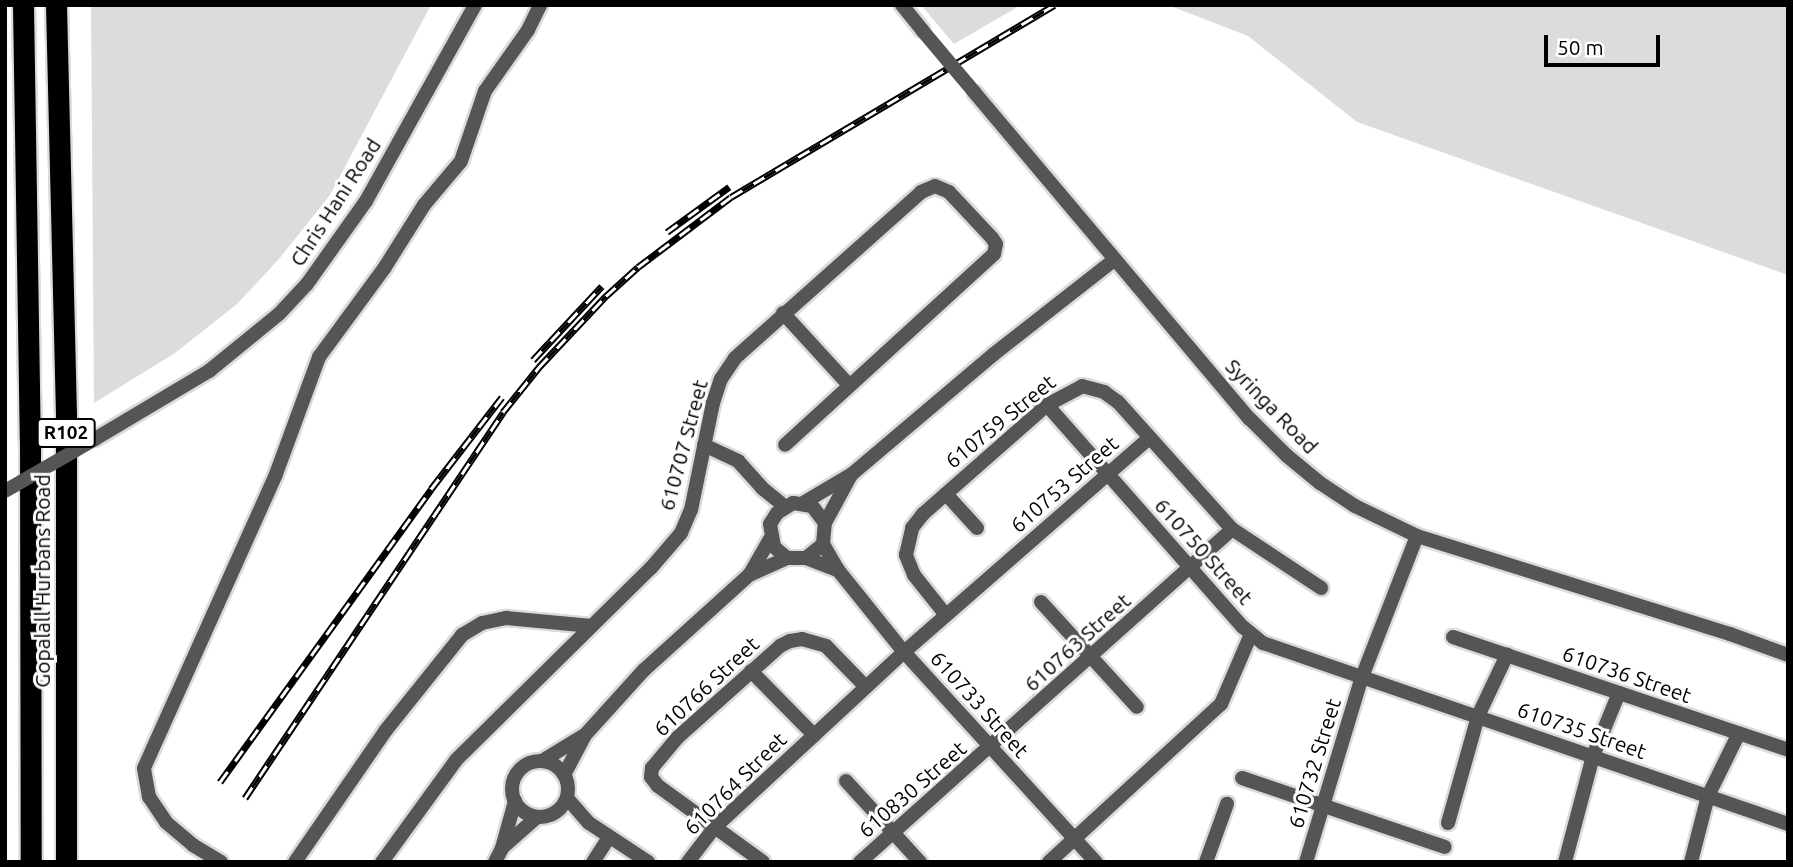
<!DOCTYPE html>
<html>
<head>
<meta charset="utf-8">
<style>
  body { margin:0 }
  #map { position:relative; width:1793px; height:867px; overflow:hidden; background:#fff; font-family:Ubuntu,sans-serif }
  div>[style] { position:absolute }
  .green>* { inset:0; background:#dcdcdc }
  .roads { filter:drop-shadow(2px 0 #dbdbdb) drop-shadow(-2px 0 #dbdbdb) drop-shadow(0 2px #dbdbdb) drop-shadow(0 -2px #dbdbdb) }
  .minor>* { height:14px; margin:-7px; padding:0 7px; transform-origin:7px; border-radius:7px; background:#555 }
  .minor>.ring { margin:-7px; padding:0; box-sizing:content-box; background:none; border:14px solid #555; border-radius:50% }
  .tertiary>* { height:14px; margin:-7px; padding:0 7px; transform-origin:7px; border-radius:7px; background:#555 }
  .motorway>* { height:21px; margin:-10.5px; padding:0 10.5px; transform-origin:10.5px; border-radius:10.5px; background:#000 }
  .rail>* { height:7px; margin-top:-3.5px; transform-origin:0; background:repeating-linear-gradient(90deg,#fff 0 13px,#000 0 26px); box-sizing:border-box; border-block:2px solid #000 }
  .tertiary-bridge>* { height:14px; margin:-7px; padding:0 7px; transform-origin:7px; border-radius:7px; background:#555 }
  span { translate:-50% -50%; white-space:nowrap; text-align:center; line-height:1.15; -webkit-text-stroke:6px #fff; paint-order:stroke }
  .shield-label span { padding:2px 5px; background:#fff; border:2px solid; border-radius:5px; -webkit-text-stroke-width:0 }
  .shield-label { font-size:19px; color:#000; font-weight:700 }
  .street-label { font-size:21px; color:#000 }
  .frame { position:absolute; inset:0; border:7px solid #000; pointer-events:none }
  .scale { position:absolute; left:1544px; top:35px; width:116px; height:32px; box-sizing:border-box; border:4px solid #000; border-top:0; padding-left:9px; font-size:21px; line-height:24px; white-space:nowrap; color:#000; -webkit-text-stroke:5px #fff; paint-order:stroke }
</style>
</head>
<body>
<div id="map">
  <div class="green">
    <div style="clip-path:polygon(91px 5px,431px 5px,330px 195px,279px 259px,237px 304px,175px 353px,94px 403px)"></div>
    <div style="clip-path:polygon(921px 5px,1021px 5px,954px 44px)"></div>
    <div style="clip-path:polygon(1168px 5px,1788px 5px,1788px 275px,1357px 122px,1248px 36px)"></div>
  </div>
  <div class="roads">
    <div class="minor">
      <div style="left:783px;top:313px;width:96px;rotate:47.5deg"></div>
      <div style="left:1047px;top:405px;width:296px;rotate:48.6deg"></div>
      <div style="left:1243px;top:627px;width:26px;rotate:39deg"></div>
      <div style="left:1263px;top:643px;width:555px;rotate:19.02deg"></div>
      <div style="left:704px;top:445px;width:38px;rotate:25deg"></div>
      <div style="left:738px;top:461px;width:36px;rotate:48deg"></div>
      <div style="left:762px;top:488px;width:28px;rotate:39deg"></div>
      <div style="left:946px;top:494px;width:46px;rotate:47.6deg"></div>
      <div style="left:803px;top:503px;width:57px;rotate:-30.6deg"></div>
      <div style="left:852px;top:474px;width:186px;rotate:-40.2deg"></div>
      <div style="left:994px;top:354px;width:152px;rotate:-38.1deg"></div>
      <div style="left:825px;top:523px;width:55px;rotate:-61.6deg"></div>
      <div style="left:823px;top:544px;width:30px;rotate:60deg"></div>
      <div style="left:838px;top:570px;width:105px;rotate:51.2deg"></div>
      <div style="left:904px;top:652px;width:285px;rotate:47.6deg"></div>
      <div style="left:806px;top:558px;width:22px;rotate:-39deg"></div>
      <div style="left:823px;top:544px;width:21px;rotate:-85deg"></div>
      <div style="left:825px;top:523px;width:21px;rotate:-127deg"></div>
      <div style="left:812px;top:506px;width:19px;rotate:-171deg"></div>
      <div style="left:793px;top:503px;width:19px;rotate:148deg"></div>
      <div style="left:777px;top:513px;width:13px;rotate:122deg"></div>
      <div style="left:770px;top:524px;width:23px;rotate:80deg"></div>
      <div style="left:774px;top:547px;width:17px;rotate:40deg"></div>
      <div style="left:787px;top:558px;width:19px"></div>
      <div style="left:806px;top:558px;width:34px;rotate:21deg"></div>
      <div style="left:750px;top:574px;width:40px;rotate:-60.3deg"></div>
      <div style="left:1041px;top:602px;width:142px;rotate:47.6deg"></div>
      <div style="left:945px;top:614px;width:50px;rotate:-128.5deg"></div>
      <div style="left:914px;top:575px;width:22px;rotate:-112deg"></div>
      <div style="left:906px;top:555px;width:28px;rotate:-77deg"></div>
      <div style="left:912px;top:528px;width:18px;rotate:-52deg"></div>
      <div style="left:923px;top:514px;width:165px;rotate:-41.3deg"></div>
      <div style="left:1047px;top:405px;width:40px;rotate:-28deg"></div>
      <div style="left:1082px;top:386px;width:23px;rotate:15deg"></div>
      <div style="left:1104px;top:392px;width:17px;rotate:36deg"></div>
      <div style="left:1118px;top:402px;width:171px;rotate:48.1deg"></div>
      <div style="left:1232px;top:529px;width:107px;rotate:33.5deg"></div>
      <div style="left:1453px;top:637px;width:354px;rotate:18.6deg"></div>
      <div style="left:751px;top:671px;width:90px;rotate:45.5deg"></div>
      <div style="left:542px;top:761px;width:48px;rotate:-31.4deg"></div>
      <div class="ring" style="left:512px;top:761px;width:42px;height:42px"></div>
      <div style="left:564px;top:775px;width:45px;rotate:-62.3deg"></div>
      <div style="left:585px;top:735px;width:88px;rotate:-47.8deg"></div>
      <div style="left:644px;top:670px;width:142px;rotate:-42.1deg"></div>
      <div style="left:749px;top:575px;width:42px;rotate:-24.1deg"></div>
      <div style="left:1242px;top:778px;width:214px;rotate:18.8deg"></div>
      <div style="left:846px;top:781px;width:110px;rotate:47.6deg"></div>
      <div style="left:567px;top:798px;width:33px;rotate:49deg"></div>
      <div style="left:589px;top:823px;width:71px;rotate:33.5deg"></div>
      <div style="left:1448px;top:823px;width:111px;rotate:-74.3deg"></div>
      <div style="left:1478px;top:716px;width:68px;rotate:-64.6deg"></div>
      <div style="left:503px;top:847px;width:45px;rotate:-41.4deg"></div>
      <div style="left:221px;top:862px;width:33px;rotate:-149deg"></div>
      <div style="left:193px;top:845px;width:35px;rotate:-140deg"></div>
      <div style="left:166px;top:822px;width:30px;rotate:-124deg"></div>
      <div style="left:149px;top:797px;width:29px;rotate:-100deg"></div>
      <div style="left:144px;top:768px;width:322px;rotate:-65.8deg"></div>
      <div style="left:276px;top:474px;width:125px;rotate:-69.8deg"></div>
      <div style="left:319px;top:357px;width:112px;rotate:-53.7deg"></div>
      <div style="left:385px;top:267px;width:73px;rotate:-57.8deg"></div>
      <div style="left:424px;top:205px;width:57px;rotate:-49.9deg"></div>
      <div style="left:461px;top:161px;width:74px;rotate:-71.1deg"></div>
      <div style="left:485px;top:91px;width:75px;rotate:-54.8deg"></div>
      <div style="left:528px;top:30px;width:28px;rotate:-64deg"></div>
      <div style="left:295px;top:862px;width:160px;rotate:-55.4deg"></div>
      <div style="left:386px;top:730px;width:122px;rotate:-51.3deg"></div>
      <div style="left:462px;top:635px;width:23px;rotate:-31deg"></div>
      <div style="left:482px;top:623px;width:25px;rotate:-12deg"></div>
      <div style="left:506px;top:618px;width:86px;rotate:5.3deg"></div>
      <div style="left:382px;top:862px;width:126px;rotate:-54deg"></div>
      <div style="left:456px;top:760px;width:274px;rotate:-44.6deg"></div>
      <div style="left:651px;top:568px;width:46px;rotate:-49.4deg"></div>
      <div style="left:681px;top:533px;width:25px;rotate:-67deg"></div>
      <div style="left:691px;top:510px;width:109px;rotate:-78.4deg"></div>
      <div style="left:713px;top:403px;width:25px;rotate:-72deg"></div>
      <div style="left:721px;top:379px;width:25px;rotate:-56deg"></div>
      <div style="left:735px;top:358px;width:249px;rotate:-41.7deg"></div>
      <div style="left:921px;top:192px;width:15px;rotate:-23deg"></div>
      <div style="left:935px;top:186px;width:15px;rotate:23deg"></div>
      <div style="left:949px;top:192px;width:63px;rotate:46.9deg"></div>
      <div style="left:992px;top:238px;width:7px;rotate:56deg"></div>
      <div style="left:996px;top:244px;width:10px;rotate:101deg"></div>
      <div style="left:994px;top:254px;width:283px;rotate:137.6deg"></div>
      <div style="left:495px;top:862px;width:16px;rotate:-63deg"></div>
      <div style="left:502px;top:848px;width:49px;rotate:-74.5deg"></div>
      <div style="left:593px;top:862px;width:30px;rotate:-57deg"></div>
      <div style="left:688px;top:862px;width:44px;rotate:-52.4deg"></div>
      <div style="left:715px;top:827px;width:258px;rotate:-42.8deg"></div>
      <div style="left:904px;top:652px;width:324px;rotate:-41.1deg"></div>
      <div style="left:763px;top:862px;width:130px;rotate:-144.1deg"></div>
      <div style="left:658px;top:786px;width:11px;rotate:-128deg"></div>
      <div style="left:651px;top:777px;width:9px;rotate:-84deg"></div>
      <div style="left:652px;top:768px;width:40px;rotate:-50deg"></div>
      <div style="left:678px;top:737px;width:137px;rotate:-41.7deg"></div>
      <div style="left:780px;top:646px;width:11px;rotate:-27deg"></div>
      <div style="left:790px;top:641px;width:12px;rotate:-9deg"></div>
      <div style="left:802px;top:639px;width:25px;rotate:16deg"></div>
      <div style="left:826px;top:646px;width:57px;rotate:45.7deg"></div>
      <div style="left:860px;top:862px;width:499px;rotate:-41.8deg"></div>
      <div style="left:1049px;top:862px;width:234px;rotate:-42.6deg"></div>
      <div style="left:1221px;top:704px;width:76px;rotate:-66.8deg"></div>
      <div style="left:1206px;top:862px;width:62px;rotate:-70.1deg"></div>
      <div style="left:1306px;top:862px;width:193px;rotate:-73.2deg"></div>
      <div style="left:1362px;top:677px;width:151px;rotate:-68.7deg"></div>
      <div style="left:1565px;top:862px;width:110px;rotate:-75.2deg"></div>
      <div style="left:1593px;top:756px;width:68px;rotate:-67.6deg"></div>
      <div style="left:1691px;top:862px;width:68px;rotate:-75.6deg"></div>
      <div style="left:1708px;top:796px;width:70px;rotate:-63.8deg"></div>
    </div>
    <div class="tertiary">
      <div style="left:902px;top:5px;width:32px;rotate:51deg"></div>
      <div style="left:975px;top:93px;width:426px;rotate:49.9deg"></div>
      <div style="left:1250px;top:419px;width:51px;rotate:45deg"></div>
      <div style="left:1286px;top:455px;width:44px;rotate:39.5deg"></div>
      <div style="left:1320px;top:483px;width:42px;rotate:33.3deg"></div>
      <div style="left:1355px;top:506px;width:69px;rotate:25.8deg"></div>
      <div style="left:1417px;top:536px;width:328px;rotate:17.4deg"></div>
      <div style="left:1730px;top:634px;width:62px;rotate:19.9deg"></div>
      <div style="left:95px;top:439px;width:133px;rotate:-30.8deg"></div>
      <div style="left:209px;top:371px;width:90px;rotate:-39.2deg"></div>
      <div style="left:279px;top:314px;width:41px;rotate:-47deg"></div>
      <div style="left:307px;top:284px;width:102px;rotate:-54.6deg"></div>
      <div style="left:366px;top:201px;width:224px;rotate:-60.9deg"></div>
    </div>
    <div class="motorway">
      <div style="left:23px;top:5px;width:435px;rotate:89.1deg"></div>
      <div style="left:30px;top:440px;width:422px;rotate:89.9deg"></div>
      <div style="left:56px;top:5px;width:411px;rotate:88.6deg"></div>
      <div style="left:66px;top:416px;width:446px;rotate:90deg"></div>
    </div>
  </div>
  <div class="rail">
    <div style="left:667px;top:232px;width:77px;rotate:-36deg"></div>
    <div style="left:533px;top:360px;width:101px;rotate:-47deg"></div>
    <div style="left:220px;top:782px;width:361px;rotate:-54.2deg"></div>
    <div style="left:431px;top:489px;width:116px;rotate:-52.3deg"></div>
    <div style="left:245px;top:798px;width:464px;rotate:-56.2deg"></div>
    <div style="left:503px;top:412px;width:58px;rotate:-51.3deg"></div>
    <div style="left:539px;top:367px;width:98px;rotate:-46.7deg"></div>
    <div style="left:606px;top:296px;width:43px;rotate:-42.2deg"></div>
    <div style="left:638px;top:267px;width:116px;rotate:-37deg"></div>
    <div style="left:731px;top:197px;width:376px;rotate:-30.7deg"></div>
  </div>
  <div class="tertiary-bridge">
    <div style="left:922px;top:30px;width:82px;rotate:49.9deg"></div>
    <div style="left:5px;top:491px;width:104px;rotate:-30deg"></div>
  </div>
  <div class="shield-label">
    <span style="left:66px;top:433px">R102</span>
  </div>
  <div class="street-label">
    <span style="left:335px;top:202px;rotate:-57deg">Chris Hani Road</span>
    <span style="left:1272px;top:406px;rotate:46deg">Syringa Road</span>
    <span style="left:1000px;top:421px;rotate:-39deg">610759 Street</span>
    <span style="left:683px;top:445px;rotate:-75deg">610707 Street</span>
    <span style="left:1064px;top:484px;rotate:-41deg">610753 Street</span>
    <span style="left:1204px;top:551px;rotate:48deg">610750 Street</span>
    <span style="left:42px;top:581px;rotate:-90deg">Gopalall Hurbans Road</span>
    <span style="left:1077px;top:642px;rotate:-42deg">610763 Street</span>
    <span style="left:1627px;top:674px;rotate:19deg">610736 Street</span>
    <span style="left:706px;top:686px;rotate:-43deg">610766 Street</span>
    <span style="left:980px;top:704px;rotate:48deg">610733 Street</span>
    <span style="left:1582px;top:730px;rotate:19deg">610735 Street</span>
    <span style="left:1314px;top:763px;rotate:-73deg">610732 Street</span>
    <span style="left:735px;top:783px;rotate:-45deg">610764 Street</span>
    <span style="left:912px;top:789px;rotate:-41deg">610830 Street</span>
  </div>
  <div class="frame"></div>
  <div class="scale">50 m</div>
</div>
</body>
</html>
